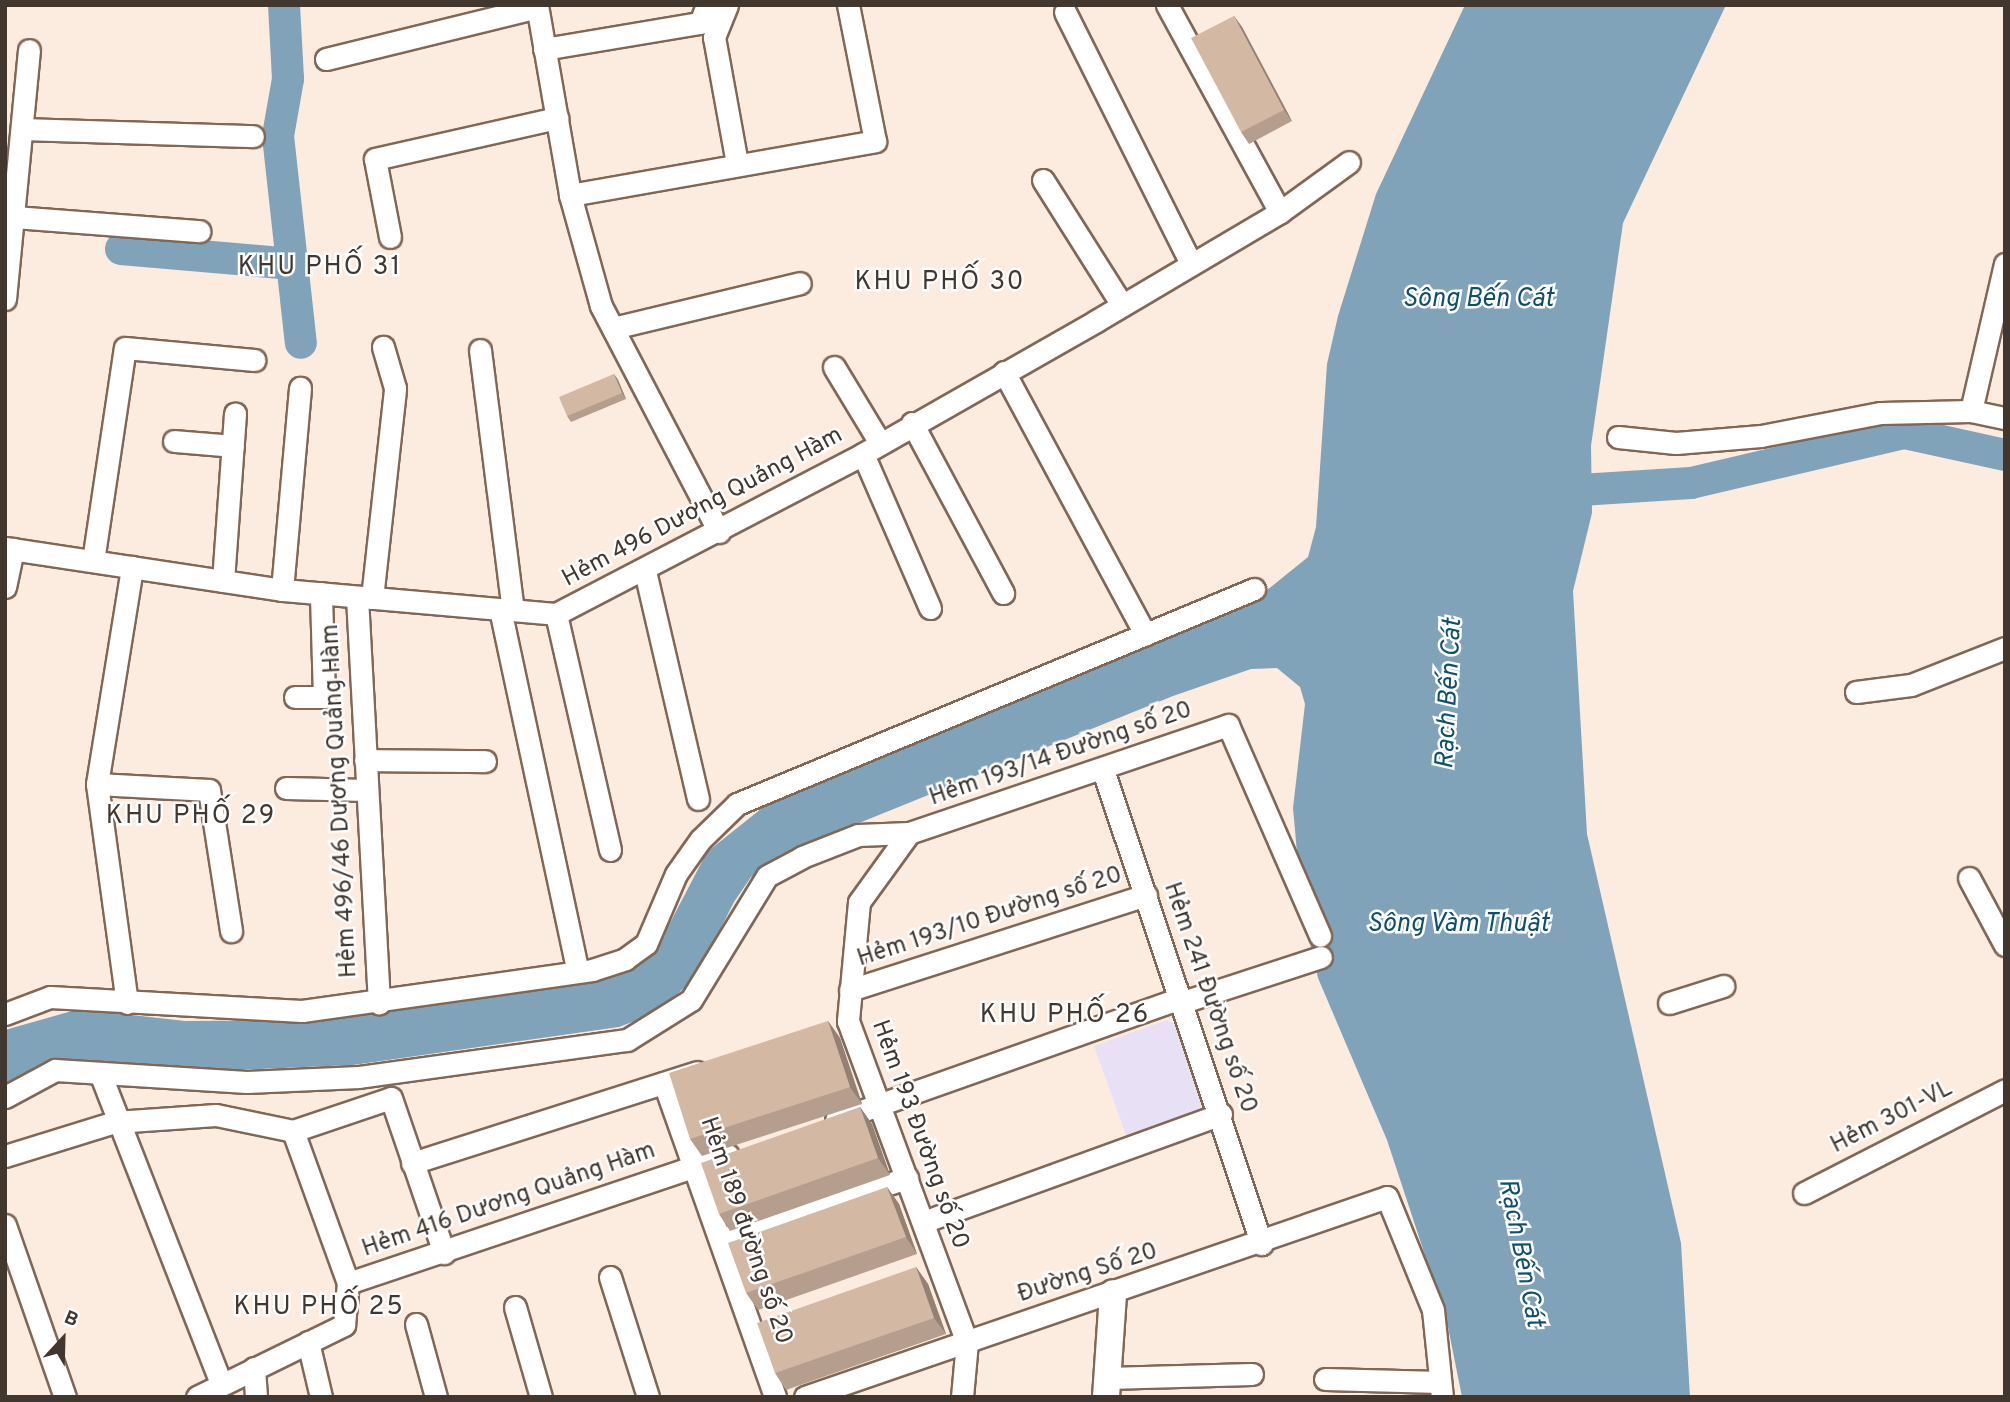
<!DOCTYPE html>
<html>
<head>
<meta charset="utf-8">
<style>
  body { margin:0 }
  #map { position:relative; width:2010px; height:1402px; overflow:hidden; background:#fcebdf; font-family:Overpass,sans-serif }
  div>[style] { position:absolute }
  .education>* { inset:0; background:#e8e1f6 }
  .water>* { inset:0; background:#80a3b9 }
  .river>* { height:32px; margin:-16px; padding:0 16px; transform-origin:16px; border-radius:16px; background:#80a3b9 }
  .roads { filter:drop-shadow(2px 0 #806756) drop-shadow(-2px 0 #806756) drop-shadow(0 2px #806756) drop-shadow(0 -2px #806756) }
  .minor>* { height:21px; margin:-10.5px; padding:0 10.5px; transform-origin:10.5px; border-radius:10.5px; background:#fff }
  .tertiary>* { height:26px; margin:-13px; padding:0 13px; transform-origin:13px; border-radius:13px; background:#fff }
  .wall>* { inset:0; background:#b59e8d }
  .shaded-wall>* { inset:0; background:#948173 }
  .building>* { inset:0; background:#d3b8a4 }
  span { translate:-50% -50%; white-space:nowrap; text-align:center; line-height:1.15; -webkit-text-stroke:5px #fff; paint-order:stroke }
  .street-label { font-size:24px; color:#41372f }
  .neighbourhood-label { font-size:26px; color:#41372f; letter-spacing:2px }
  .water-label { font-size:26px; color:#0e4f6e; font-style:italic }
  .frame { position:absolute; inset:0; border:7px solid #41372f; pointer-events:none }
  .north { position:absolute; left:28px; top:1304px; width:70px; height:70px; -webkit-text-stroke:5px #fff; paint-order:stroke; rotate:22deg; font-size:19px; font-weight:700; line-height:28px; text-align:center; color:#41372f }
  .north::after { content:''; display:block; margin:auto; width:24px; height:32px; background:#41372f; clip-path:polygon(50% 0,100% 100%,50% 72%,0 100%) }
</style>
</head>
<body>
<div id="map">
  <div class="education">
    <div style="clip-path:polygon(1167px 1020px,1181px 1026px,1216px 1113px,1129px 1143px,1094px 1046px)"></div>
  </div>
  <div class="water">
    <div style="clip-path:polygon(1465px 5px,1726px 5px,1623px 223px,1591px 446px,1592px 513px,1573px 591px,1587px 834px,1681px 1243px,1690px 1397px,1462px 1397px,1447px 1322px,1387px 1140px,1318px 978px,1302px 908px,1293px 808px,1305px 704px,1300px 687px,1277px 668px,1251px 669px,1173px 696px,780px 855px,751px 877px,734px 902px,695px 979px,653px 1014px,619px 1027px,353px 1065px,210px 1071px,56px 1061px,5px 1085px,5px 1030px,79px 1009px,185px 1021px,318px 1020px,461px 1002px,630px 970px,660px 942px,707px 852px,766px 805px,1246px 607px,1308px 557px,1316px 527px,1327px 364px,1338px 316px,1376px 194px)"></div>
  </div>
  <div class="river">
    <div style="left:284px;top:5px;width:74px;rotate:86.9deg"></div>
    <div style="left:288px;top:79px;width:58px;rotate:100deg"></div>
    <div style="left:278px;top:136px;width:208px;rotate:83.7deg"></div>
    <div style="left:121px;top:249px;width:172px;rotate:5deg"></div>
    <div style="left:1549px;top:492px;width:142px;rotate:-3.6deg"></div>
    <div style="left:1691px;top:483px;width:220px;rotate:-13.2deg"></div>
    <div style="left:1905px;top:433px;width:102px;rotate:12.4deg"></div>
  </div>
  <div class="roads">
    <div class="minor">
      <div style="left:537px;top:5px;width:193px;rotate:80.1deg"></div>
      <div style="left:570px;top:195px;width:115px;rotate:74.4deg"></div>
      <div style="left:601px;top:306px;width:255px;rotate:62.4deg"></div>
      <div style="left:727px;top:5px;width:35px;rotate:112deg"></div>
      <div style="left:714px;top:37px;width:129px;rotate:79.7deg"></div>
      <div style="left:1167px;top:5px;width:236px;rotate:61.4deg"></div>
      <div style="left:1065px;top:12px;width:282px;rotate:63.4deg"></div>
      <div style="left:544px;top:49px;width:158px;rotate:-9.5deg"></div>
      <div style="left:700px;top:23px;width:19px;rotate:-69deg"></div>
      <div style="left:326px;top:59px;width:217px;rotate:-13.8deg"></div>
      <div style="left:24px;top:129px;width:229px;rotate:1.8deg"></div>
      <div style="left:1043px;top:180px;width:148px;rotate:57.7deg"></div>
      <div style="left:570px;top:195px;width:310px;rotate:-10deg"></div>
      <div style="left:875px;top:141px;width:139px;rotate:-101.2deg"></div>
      <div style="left:15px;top:217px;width:185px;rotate:4.4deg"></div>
      <div style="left:390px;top:237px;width:79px;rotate:-100.9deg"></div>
      <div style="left:375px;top:159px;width:187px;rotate:-12.7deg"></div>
      <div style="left:5px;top:299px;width:250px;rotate:-84.5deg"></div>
      <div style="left:613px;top:328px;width:192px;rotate:-13.5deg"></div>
      <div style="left:480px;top:350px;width:262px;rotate:82.8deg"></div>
      <div style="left:834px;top:367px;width:89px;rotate:58.8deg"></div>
      <div style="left:1004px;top:372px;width:298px;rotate:61.7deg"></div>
      <div style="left:1971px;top:411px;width:151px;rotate:-77deg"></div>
      <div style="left:912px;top:423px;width:193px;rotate:61.8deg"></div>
      <div style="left:1618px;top:437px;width:58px;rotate:5.9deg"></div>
      <div style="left:1676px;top:443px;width:85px;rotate:-4.7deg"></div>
      <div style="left:1761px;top:436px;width:122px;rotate:-10.9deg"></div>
      <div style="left:1881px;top:413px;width:90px;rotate:-1.3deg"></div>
      <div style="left:1971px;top:411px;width:35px;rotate:12deg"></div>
      <div style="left:174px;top:441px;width:59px;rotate:4.8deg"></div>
      <div style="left:863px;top:454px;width:168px;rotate:66.5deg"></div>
      <div style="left:5px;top:548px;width:280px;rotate:8.6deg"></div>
      <div style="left:282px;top:590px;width:275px;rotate:5deg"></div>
      <div style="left:556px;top:614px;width:346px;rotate:-27.5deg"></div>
      <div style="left:863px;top:454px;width:268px;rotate:-29.7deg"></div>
      <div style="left:1096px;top:321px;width:214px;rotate:-30.6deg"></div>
      <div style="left:1280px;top:212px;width:85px;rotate:-35.9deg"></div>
      <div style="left:93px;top:561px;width:215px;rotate:-81.5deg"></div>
      <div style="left:125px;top:348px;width:130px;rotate:5.3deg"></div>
      <div style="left:645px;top:571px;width:234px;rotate:76.9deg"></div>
      <div style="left:223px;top:581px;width:168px;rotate:-85.9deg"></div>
      <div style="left:5px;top:587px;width:39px;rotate:-78deg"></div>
      <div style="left:282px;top:590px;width:203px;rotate:-84.9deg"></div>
      <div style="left:357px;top:597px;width:407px;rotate:86.9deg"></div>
      <div style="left:372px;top:598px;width:211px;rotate:-83.7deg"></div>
      <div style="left:395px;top:388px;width:43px;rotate:-106.3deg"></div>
      <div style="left:500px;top:609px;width:371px;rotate:77.9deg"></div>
      <div style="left:556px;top:614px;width:242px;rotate:77.1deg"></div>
      <div style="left:1856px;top:692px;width:55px;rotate:-7.3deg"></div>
      <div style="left:1911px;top:685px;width:101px;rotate:-21.5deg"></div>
      <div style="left:295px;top:697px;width:29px"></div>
      <div style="left:324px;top:697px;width:104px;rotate:-91.7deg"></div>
      <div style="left:365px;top:760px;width:120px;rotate:0.5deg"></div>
      <div style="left:1103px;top:770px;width:500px;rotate:71.5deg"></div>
      <div style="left:97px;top:784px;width:112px;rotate:3.1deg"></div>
      <div style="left:209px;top:790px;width:143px;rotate:81.1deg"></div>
      <div style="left:286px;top:788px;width:80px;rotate:1.4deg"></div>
      <div style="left:909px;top:833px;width:85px;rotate:125.9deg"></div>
      <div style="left:859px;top:902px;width:120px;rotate:95.3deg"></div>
      <div style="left:848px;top:1021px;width:342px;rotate:69.7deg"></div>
      <div style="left:967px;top:1342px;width:55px;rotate:95.2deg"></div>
      <div style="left:1969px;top:878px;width:76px;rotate:61.8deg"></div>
      <div style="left:850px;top:990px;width:311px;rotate:-17.8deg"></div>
      <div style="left:1183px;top:1002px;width:145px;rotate:-18.1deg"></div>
      <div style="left:127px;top:1003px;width:221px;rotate:-97.8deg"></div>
      <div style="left:97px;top:784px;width:220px;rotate:-80.8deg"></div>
      <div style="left:1669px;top:1003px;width:57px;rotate:-17.5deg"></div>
      <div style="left:5px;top:1014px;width:48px;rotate:-20.7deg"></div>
      <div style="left:50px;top:997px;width:252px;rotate:3.2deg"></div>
      <div style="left:302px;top:1011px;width:293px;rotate:-8deg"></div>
      <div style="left:592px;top:970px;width:35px;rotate:-18deg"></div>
      <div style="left:625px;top:959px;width:26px;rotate:-36deg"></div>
      <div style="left:646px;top:944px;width:76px;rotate:-66.8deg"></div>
      <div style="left:676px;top:874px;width:42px;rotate:-54.8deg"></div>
      <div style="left:700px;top:840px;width:52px;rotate:-44.2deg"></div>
      <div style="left:737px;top:804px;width:560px;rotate:-22.58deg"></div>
      <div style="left:100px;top:1073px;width:334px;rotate:68.7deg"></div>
      <div style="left:664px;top:1083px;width:333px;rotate:70.5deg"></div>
      <div style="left:5px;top:1097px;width:57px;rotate:-28.4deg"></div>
      <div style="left:55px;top:1070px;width:192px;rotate:3.6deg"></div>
      <div style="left:247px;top:1082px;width:112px;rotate:-2.6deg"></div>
      <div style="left:359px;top:1077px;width:271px;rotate:-7.9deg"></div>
      <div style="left:627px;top:1040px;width:75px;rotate:-32deg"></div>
      <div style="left:691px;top:1000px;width:145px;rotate:-58.5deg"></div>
      <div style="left:767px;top:876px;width:40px;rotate:-28deg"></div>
      <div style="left:802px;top:857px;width:60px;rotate:-21.4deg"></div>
      <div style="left:858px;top:835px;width:51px;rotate:-2.2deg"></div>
      <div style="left:909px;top:833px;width:337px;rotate:-18.7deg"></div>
      <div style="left:1228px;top:725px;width:230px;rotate:66.4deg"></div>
      <div style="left:836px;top:1120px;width:366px;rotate:-19.5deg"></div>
      <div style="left:293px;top:1131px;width:162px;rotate:70.1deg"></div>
      <div style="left:5px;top:1156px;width:115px;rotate:-17.2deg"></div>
      <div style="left:115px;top:1122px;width:101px;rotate:-4deg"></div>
      <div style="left:216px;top:1115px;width:79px;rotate:11.7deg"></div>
      <div style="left:293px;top:1131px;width:103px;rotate:-18.6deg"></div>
      <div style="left:391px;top:1098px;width:164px;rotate:71.1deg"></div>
      <div style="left:412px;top:1163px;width:299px;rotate:-17.7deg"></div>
      <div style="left:1804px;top:1193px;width:226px;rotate:-27.1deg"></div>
      <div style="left:923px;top:1222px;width:317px;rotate:-19.9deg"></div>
      <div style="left:5px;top:1225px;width:182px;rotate:70.8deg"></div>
      <div style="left:721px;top:1239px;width:196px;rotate:-18.2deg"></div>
      <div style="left:610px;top:1277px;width:126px;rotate:72.4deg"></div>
      <div style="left:515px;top:1307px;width:94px;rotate:73.9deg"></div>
      <div style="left:416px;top:1324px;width:76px;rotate:74.7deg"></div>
      <div style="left:308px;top:1342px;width:57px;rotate:76.7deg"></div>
      <div style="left:254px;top:1368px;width:29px;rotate:86deg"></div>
      <div style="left:1107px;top:1378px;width:145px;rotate:-1.6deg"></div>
      <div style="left:1325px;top:1379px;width:115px;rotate:1.5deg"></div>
      <div style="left:197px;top:1397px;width:164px;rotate:-26.1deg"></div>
      <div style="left:344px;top:1325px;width:42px;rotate:-84.6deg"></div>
      <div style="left:348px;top:1283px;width:401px;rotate:-18.6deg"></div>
      <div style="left:805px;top:1397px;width:615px;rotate:-18.96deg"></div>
      <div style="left:1387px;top:1197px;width:122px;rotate:67.8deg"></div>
      <div style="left:1433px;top:1310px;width:87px;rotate:84.1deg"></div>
    </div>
    <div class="tertiary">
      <div style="left:1106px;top:1397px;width:104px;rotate:-86.1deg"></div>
    </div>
  </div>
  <div class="wall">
    <div style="clip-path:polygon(1234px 16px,1242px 27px,1292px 121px,1249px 144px,1241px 132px)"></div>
    <div style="clip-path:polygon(614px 374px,618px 380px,626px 399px,571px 422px,567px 416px)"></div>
    <div style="clip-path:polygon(828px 1021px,840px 1038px,862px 1104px,702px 1156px,690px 1139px)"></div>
    <div style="clip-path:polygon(860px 1107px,872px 1124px,890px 1175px,730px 1231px,719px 1214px)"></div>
    <div style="clip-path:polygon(887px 1187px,899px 1204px,917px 1254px,758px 1310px,746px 1293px)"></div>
    <div style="clip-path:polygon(916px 1267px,928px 1284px,946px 1334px,786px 1390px,775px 1373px)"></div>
  </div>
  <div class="shaded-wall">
    <div style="clip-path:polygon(1234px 16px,1242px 27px,1292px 121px,1284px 110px)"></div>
    <div style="clip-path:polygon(614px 374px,618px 380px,626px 399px,622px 393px)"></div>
    <div style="clip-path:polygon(828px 1021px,840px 1038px,862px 1104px,850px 1087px)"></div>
    <div style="clip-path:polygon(860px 1107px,872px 1124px,890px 1175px,878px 1158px)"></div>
    <div style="clip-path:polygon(887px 1187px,899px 1204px,917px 1254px,906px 1237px)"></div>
    <div style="clip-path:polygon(916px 1267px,928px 1284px,946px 1334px,934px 1318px)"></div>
  </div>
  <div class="building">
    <div style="clip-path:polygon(1234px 16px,1284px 110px,1241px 132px,1191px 38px)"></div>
    <div style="clip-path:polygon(614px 374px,622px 393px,567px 416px,559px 397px)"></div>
    <div style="clip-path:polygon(828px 1021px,850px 1087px,690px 1139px,669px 1073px)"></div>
    <div style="clip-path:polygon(860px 1107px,878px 1158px,719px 1214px,701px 1163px)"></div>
    <div style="clip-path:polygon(887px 1187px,906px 1237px,746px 1293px,728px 1243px)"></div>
    <div style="clip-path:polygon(916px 1267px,934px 1318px,775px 1373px,757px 1323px)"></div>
  </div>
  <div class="street-label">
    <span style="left:703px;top:508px;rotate:-28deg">Hẻm 496 Dương Quảng Hàm</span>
    <span style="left:1061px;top:755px;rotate:-19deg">Hẻm 193/14 Đường số 20</span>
    <span style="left:341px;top:801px;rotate:-93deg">Hẻm 496/46 Dương Quảng Hàm</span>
    <span style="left:990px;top:918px;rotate:-18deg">Hẻm 193/10 Đường số 20</span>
    <span style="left:1209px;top:998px;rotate:71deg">Hẻm 241 Đường số 20</span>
    <span style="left:1892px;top:1118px;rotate:-27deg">Hẻm 301-VL</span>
    <span style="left:919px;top:1135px;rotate:70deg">Hẻm 193 Đường số 20</span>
    <span style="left:509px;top:1201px;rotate:-19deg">Hẻm 416 Dương Quảng Hàm</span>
    <span style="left:745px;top:1231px;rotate:71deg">Hẻm 189 đường số 20</span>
    <span style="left:1088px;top:1274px;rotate:-18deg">Đường Số 20</span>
  </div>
  <div class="neighbourhood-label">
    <span style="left:320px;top:268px">KHU PHỐ 31</span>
    <span style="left:940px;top:283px">KHU PHỐ 30</span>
    <span style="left:191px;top:817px">KHU PHỐ 29</span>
    <span style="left:1065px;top:1016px">KHU PHỐ 26</span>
    <span style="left:319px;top:1308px">KHU PHỐ 25</span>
  </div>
  <div class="water-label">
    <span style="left:1478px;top:300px">Sông Bến Cát</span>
    <span style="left:1450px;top:694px;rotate:-87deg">Rạch Bến Cát</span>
    <span style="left:1458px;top:925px">Sông Vàm Thuật</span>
    <span style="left:1520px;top:1253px;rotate:79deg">Rạch Bến Cát</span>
  </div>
  <div class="frame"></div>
  <div class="north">B</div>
</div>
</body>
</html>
